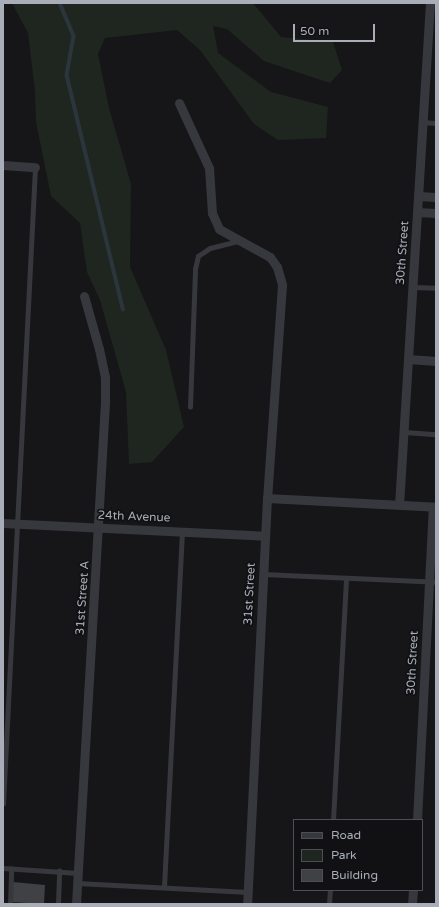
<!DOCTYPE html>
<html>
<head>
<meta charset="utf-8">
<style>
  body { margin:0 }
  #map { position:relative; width:439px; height:907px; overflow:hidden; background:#161618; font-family:"Varela Round",sans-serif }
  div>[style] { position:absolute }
  .green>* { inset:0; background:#1e261f }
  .stream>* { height:3.5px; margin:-1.75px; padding:0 1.75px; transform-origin:1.75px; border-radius:1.75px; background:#2c353c }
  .building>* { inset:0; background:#404145 }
  .lane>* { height:4.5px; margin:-2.25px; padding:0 2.25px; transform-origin:2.25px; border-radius:2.25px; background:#37383d }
  .street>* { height:9px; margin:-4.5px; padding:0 4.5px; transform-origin:4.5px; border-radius:4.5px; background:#37383d }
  span { translate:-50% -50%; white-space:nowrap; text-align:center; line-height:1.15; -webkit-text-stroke:3.5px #111113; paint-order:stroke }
  .street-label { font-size:12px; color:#a8adb8 }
  .frame { position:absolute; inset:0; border:4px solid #a8adb8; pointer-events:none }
  .legend { position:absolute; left:293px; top:819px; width:130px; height:72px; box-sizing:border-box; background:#111113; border:1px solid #4d4f55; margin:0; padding:5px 7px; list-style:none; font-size:12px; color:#a8adb8 }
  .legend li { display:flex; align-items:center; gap:8px; height:20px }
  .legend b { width:20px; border:1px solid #4d4f55 }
  .scale { position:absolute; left:293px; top:24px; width:82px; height:18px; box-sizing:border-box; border:2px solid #a8adb8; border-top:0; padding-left:5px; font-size:12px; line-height:14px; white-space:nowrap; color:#a8adb8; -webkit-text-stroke:3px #111113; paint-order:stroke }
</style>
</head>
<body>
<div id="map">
  <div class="green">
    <div style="clip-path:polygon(12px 3px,253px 3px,281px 37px,333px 42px,342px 70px,330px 83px,264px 61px,227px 29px,213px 26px,218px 53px,271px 92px,328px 107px,326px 138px,278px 140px,254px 124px,200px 50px,177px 30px,105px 38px,98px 54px,109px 108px,131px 184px,130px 267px,166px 350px,184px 427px,152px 462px,129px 464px,126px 392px,100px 300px,87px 272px,80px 223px,51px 196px,36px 122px,35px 91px,28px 33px)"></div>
  </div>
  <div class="stream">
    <div style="left:60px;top:3px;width:36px;rotate:67deg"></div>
    <div style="left:74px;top:36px;width:40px;rotate:100deg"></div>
    <div style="left:67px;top:75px;width:241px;rotate:76.5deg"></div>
  </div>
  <div class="building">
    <div style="clip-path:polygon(13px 882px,45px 885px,44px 904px,11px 902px)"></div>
  </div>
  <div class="lane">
    <div style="left:422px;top:122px;width:14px;rotate:4deg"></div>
    <div style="left:413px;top:287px;width:23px;rotate:2deg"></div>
    <div style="left:190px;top:407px;width:138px;rotate:-87.9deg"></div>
    <div style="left:195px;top:269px;width:13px;rotate:-77deg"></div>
    <div style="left:198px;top:256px;width:14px;rotate:-34deg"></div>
    <div style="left:210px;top:248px;width:29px;rotate:-14deg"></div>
    <div style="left:404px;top:432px;width:32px;rotate:4deg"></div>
    <div style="left:263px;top:574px;width:173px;rotate:2.6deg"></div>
    <div style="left:3px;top:804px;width:638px;rotate:-87.12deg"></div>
    <div style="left:333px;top:820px;width:242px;rotate:-86.9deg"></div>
    <div style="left:3px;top:868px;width:75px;rotate:3.8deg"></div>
    <div style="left:77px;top:883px;width:171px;rotate:3deg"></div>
    <div style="left:164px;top:887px;width:356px;rotate:-87.1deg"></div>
    <div style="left:10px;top:904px;width:35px;rotate:-88deg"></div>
    <div style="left:58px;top:904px;width:33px;rotate:-88deg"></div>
    <div style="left:329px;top:904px;width:14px;rotate:-86deg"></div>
  </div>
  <div class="street">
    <div style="left:179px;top:103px;width:72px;rotate:65.2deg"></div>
    <div style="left:209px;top:168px;width:45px;rotate:86.2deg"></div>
    <div style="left:212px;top:213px;width:17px;rotate:66deg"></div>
    <div style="left:219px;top:229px;width:58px;rotate:28.8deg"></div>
    <div style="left:270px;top:257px;width:12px;rotate:55deg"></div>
    <div style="left:277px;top:267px;width:19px;rotate:74deg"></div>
    <div style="left:282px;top:285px;width:214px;rotate:94deg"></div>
    <div style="left:267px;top:498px;width:406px;rotate:92.8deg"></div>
    <div style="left:3px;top:165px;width:32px;rotate:4deg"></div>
    <div style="left:418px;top:196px;width:18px;rotate:3deg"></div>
    <div style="left:417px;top:212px;width:19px;rotate:3deg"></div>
    <div style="left:408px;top:359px;width:28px;rotate:4deg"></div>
    <div style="left:267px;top:498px;width:169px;rotate:3deg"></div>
    <div style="left:399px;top:505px;width:503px;rotate:-86.47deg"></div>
    <div style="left:3px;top:523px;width:262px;rotate:2.8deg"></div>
    <div style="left:417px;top:820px;width:313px;rotate:-87.1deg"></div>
    <div style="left:76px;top:904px;width:502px;rotate:-86.69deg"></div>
    <div style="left:105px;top:403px;width:26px;rotate:-90deg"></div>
    <div style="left:105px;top:377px;width:29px;rotate:-102deg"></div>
    <div style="left:99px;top:349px;width:55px;rotate:-105.8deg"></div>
    <div style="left:412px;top:904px;width:14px;rotate:-86deg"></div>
  </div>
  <div class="street-label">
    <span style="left:403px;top:253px;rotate:-86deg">30th Street</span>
    <span style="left:134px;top:517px;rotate:2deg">24th Avenue</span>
    <span style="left:250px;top:594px;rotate:-87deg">31st Street</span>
    <span style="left:83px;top:598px;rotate:-86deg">31st Street A</span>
    <span style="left:413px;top:663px;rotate:-87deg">30th Street</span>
  </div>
  <div class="frame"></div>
  <ul class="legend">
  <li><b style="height:5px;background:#37383d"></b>Road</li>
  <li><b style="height:11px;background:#1e261f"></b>Park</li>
  <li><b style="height:11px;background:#404145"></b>Building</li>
  </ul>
  <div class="scale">50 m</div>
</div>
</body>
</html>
